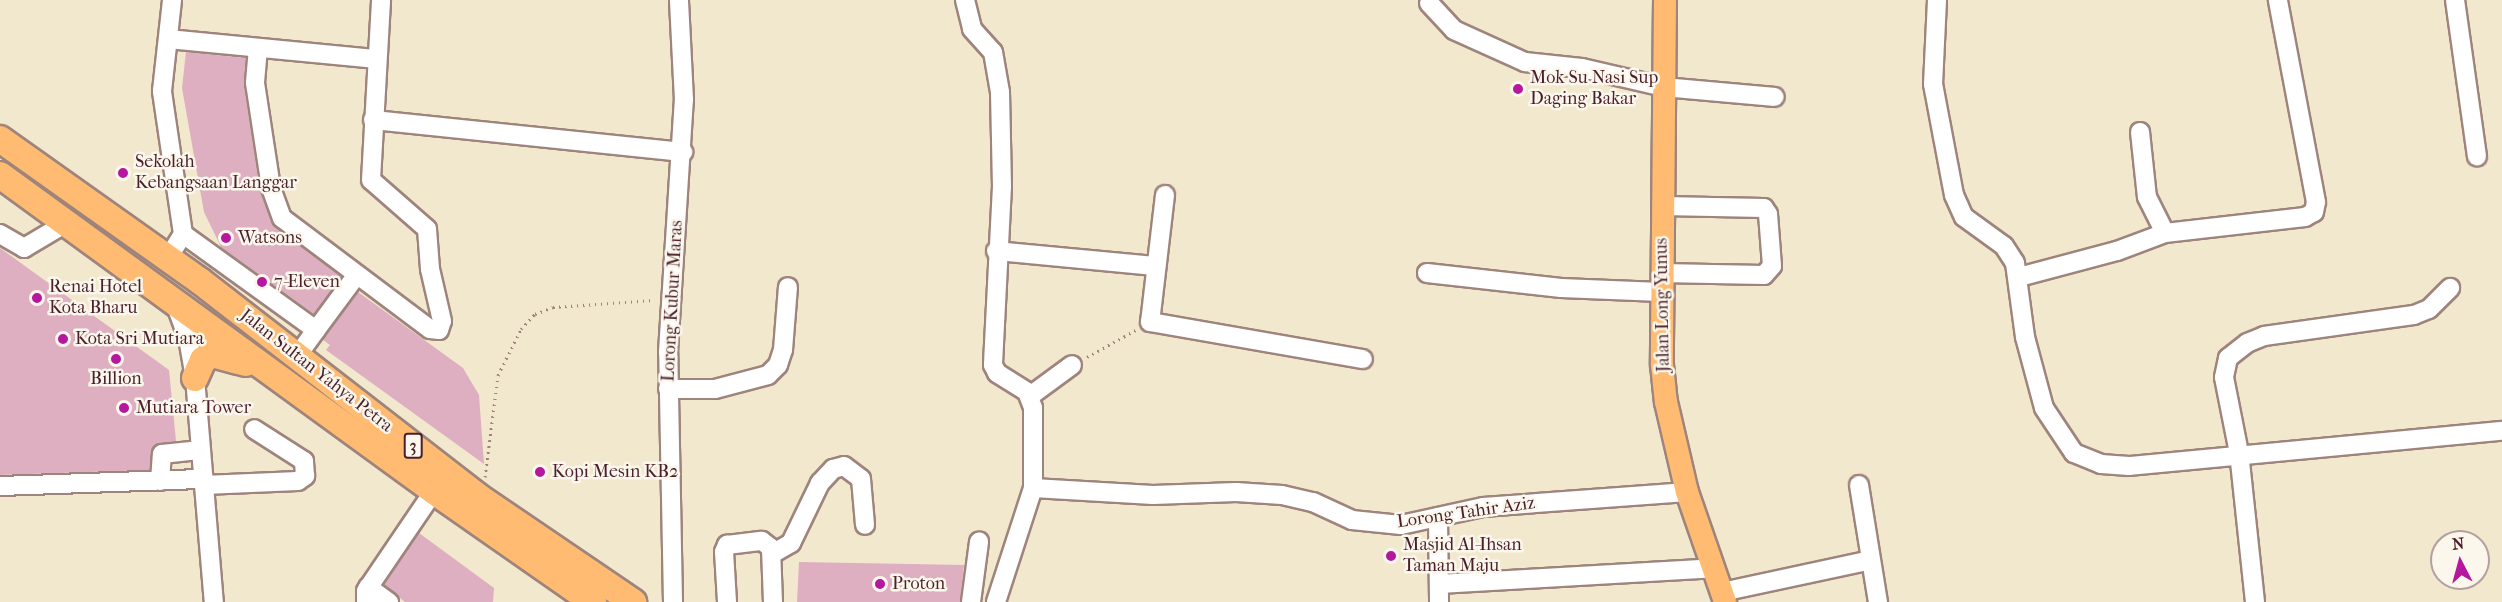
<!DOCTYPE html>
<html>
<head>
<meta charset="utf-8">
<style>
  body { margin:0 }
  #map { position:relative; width:2502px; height:602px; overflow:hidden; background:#f1e8cd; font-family:"IM FELL French Canon",serif }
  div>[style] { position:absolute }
  .building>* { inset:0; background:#deaec1 }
  .path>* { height:3px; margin-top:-1.5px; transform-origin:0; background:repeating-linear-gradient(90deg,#9e847c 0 1.5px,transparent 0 6px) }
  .roads { filter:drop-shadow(2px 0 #9e847c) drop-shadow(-2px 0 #9e847c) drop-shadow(0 2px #9e847c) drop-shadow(0 -2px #9e847c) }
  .minor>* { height:18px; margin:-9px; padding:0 9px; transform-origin:9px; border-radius:9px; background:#fff }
  .major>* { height:22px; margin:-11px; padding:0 11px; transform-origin:11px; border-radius:11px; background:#ffbb71 }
  .highway>* { height:26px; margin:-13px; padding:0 13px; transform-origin:13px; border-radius:13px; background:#ffbb71 }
  .dots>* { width:16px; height:16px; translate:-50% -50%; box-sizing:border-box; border:3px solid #fbf7ec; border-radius:50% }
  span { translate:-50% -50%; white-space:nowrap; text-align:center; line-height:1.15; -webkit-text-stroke:5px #fbf7ec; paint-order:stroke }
  .shield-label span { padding:2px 4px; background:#fbf7ec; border:2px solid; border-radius:4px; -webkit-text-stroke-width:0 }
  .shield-label { font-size:16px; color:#4a1f2b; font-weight:700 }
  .poi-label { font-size:18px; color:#4a1f2b }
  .left { translate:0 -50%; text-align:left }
  .street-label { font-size:18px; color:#4a1f2b }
  .north { position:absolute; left:2430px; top:530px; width:60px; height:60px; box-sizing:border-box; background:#fbf7ec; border:2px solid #b4a19f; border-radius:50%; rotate:354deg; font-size:16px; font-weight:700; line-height:24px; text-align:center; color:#4a1f2b }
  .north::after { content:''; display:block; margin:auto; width:21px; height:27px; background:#b5179e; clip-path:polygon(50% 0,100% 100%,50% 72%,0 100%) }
</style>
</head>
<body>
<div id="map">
  <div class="building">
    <div style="clip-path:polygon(186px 52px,246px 58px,244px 85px,260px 190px,271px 221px,341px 277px,314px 314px,221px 247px,204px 212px,182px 88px)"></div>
    <div style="clip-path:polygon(0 248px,169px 370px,176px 441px,153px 448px,150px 470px,0 475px)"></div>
    <div style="clip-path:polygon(358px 292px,463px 368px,479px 395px,484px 464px,326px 350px,330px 345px,323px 340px)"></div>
    <div style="clip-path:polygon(419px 533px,494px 588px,493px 602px,405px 602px,384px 585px)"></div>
    <div style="clip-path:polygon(799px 562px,964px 565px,960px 602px,797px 602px)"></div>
  </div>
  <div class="path">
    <div style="left:1087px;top:357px;width:56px;rotate:-28.9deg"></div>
    <div style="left:485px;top:477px;width:103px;rotate:-82.7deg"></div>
    <div style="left:498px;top:375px;width:51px;rotate:-63.4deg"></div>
    <div style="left:521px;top:329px;width:21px;rotate:-47deg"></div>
    <div style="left:535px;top:314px;width:19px;rotate:-21deg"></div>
    <div style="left:553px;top:307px;width:101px;rotate:-4deg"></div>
  </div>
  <div class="roads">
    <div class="minor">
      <div style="left:965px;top:0;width:30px;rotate:76deg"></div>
      <div style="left:972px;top:29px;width:31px;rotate:48deg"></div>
      <div style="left:993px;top:52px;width:41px;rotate:80.1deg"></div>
      <div style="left:1000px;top:92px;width:94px;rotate:88.8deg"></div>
      <div style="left:1002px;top:186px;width:179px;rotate:92.9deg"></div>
      <div style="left:993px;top:365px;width:9px;rotate:63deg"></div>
      <div style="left:997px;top:373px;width:36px;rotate:32deg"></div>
      <div style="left:1027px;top:392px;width:17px;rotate:69deg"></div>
      <div style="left:1033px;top:408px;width:80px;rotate:90deg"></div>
      <div style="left:1033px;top:488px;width:120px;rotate:108deg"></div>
      <div style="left:1937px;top:0;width:84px;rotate:92.7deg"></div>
      <div style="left:1933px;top:84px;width:113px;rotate:79.3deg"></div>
      <div style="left:1954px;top:195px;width:24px;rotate:66deg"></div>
      <div style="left:1964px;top:217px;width:49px;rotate:35.9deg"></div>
      <div style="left:2004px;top:246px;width:20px;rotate:57deg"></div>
      <div style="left:2015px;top:263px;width:75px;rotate:82.3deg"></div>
      <div style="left:2025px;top:337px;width:73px;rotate:75deg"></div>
      <div style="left:2044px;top:408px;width:54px;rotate:56.3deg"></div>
      <div style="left:2074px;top:453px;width:29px;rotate:22deg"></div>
      <div style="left:2101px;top:464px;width:28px;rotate:4deg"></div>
      <div style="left:2129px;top:466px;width:375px;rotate:-5.4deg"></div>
      <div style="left:2455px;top:0;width:158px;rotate:82deg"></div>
      <div style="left:1429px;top:3px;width:37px;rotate:47deg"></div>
      <div style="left:1454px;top:30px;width:78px;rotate:24.3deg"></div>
      <div style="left:1525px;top:62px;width:57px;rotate:6deg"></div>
      <div style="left:1582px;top:68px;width:84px;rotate:13deg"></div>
      <div style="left:1664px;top:87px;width:111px;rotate:5.1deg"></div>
      <div style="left:168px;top:39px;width:210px;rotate:5.5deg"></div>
      <div style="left:258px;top:48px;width:35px;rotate:95deg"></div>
      <div style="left:255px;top:83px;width:106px;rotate:81.3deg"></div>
      <div style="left:271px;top:188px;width:32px;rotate:70deg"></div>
      <div style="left:282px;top:218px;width:185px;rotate:36.9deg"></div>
      <div style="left:430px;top:329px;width:9px;rotate:6deg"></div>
      <div style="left:439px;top:330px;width:9px;rotate:-72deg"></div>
      <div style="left:442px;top:321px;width:53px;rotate:-103deg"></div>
      <div style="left:430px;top:269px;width:40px;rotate:-94.3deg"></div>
      <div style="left:427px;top:229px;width:74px;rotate:-138.8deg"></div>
      <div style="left:371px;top:180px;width:180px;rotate:-86.8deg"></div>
      <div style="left:373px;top:120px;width:312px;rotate:5.9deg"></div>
      <div style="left:2140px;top:132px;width:65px;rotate:83.9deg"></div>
      <div style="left:2147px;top:197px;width:40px;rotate:63.4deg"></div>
      <div style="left:2165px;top:233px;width:141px;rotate:-6.5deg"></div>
      <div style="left:2305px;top:217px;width:10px;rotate:-29deg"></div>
      <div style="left:2314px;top:212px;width:10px;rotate:-79deg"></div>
      <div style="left:2316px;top:202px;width:206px;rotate:-100.7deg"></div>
      <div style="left:1165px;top:195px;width:128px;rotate:96.7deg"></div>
      <div style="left:1150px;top:322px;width:216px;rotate:9.9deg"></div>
      <div style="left:0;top:234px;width:28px;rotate:30deg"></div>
      <div style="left:24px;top:248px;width:49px;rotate:-30.8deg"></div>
      <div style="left:183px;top:234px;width:164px;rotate:35.8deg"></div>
      <div style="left:316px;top:330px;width:32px;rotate:126deg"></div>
      <div style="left:996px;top:251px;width:161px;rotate:5.4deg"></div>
      <div style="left:168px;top:258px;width:28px;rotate:-58deg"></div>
      <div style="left:183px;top:234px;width:145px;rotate:-98.4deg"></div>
      <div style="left:162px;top:91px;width:92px;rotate:-83.7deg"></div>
      <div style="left:1427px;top:273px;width:135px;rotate:6.4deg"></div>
      <div style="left:1561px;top:288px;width:100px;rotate:2.3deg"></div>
      <div style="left:1661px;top:273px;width:103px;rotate:1.1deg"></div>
      <div style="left:1764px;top:275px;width:12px;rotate:-48deg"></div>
      <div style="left:1772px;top:266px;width:52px;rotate:-94.4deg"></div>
      <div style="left:1768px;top:214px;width:7px;rotate:-124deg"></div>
      <div style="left:1764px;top:208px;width:102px;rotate:-178.9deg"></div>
      <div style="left:2019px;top:277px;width:101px;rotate:-14.9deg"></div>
      <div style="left:2117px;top:251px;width:51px;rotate:-20.6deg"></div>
      <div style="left:175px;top:303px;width:37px;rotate:70deg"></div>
      <div style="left:188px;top:338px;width:41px;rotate:80.1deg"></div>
      <div style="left:195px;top:378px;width:225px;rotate:85.2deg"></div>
      <div style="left:316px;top:330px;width:67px;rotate:-53.5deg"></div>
      <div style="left:668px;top:389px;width:47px"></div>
      <div style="left:715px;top:389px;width:55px;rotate:-14.8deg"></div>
      <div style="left:768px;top:375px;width:14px;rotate:-45deg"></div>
      <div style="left:778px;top:365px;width:16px;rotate:-72deg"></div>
      <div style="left:783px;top:350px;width:63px;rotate:-85.5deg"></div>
      <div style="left:1030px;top:396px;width:52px;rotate:-36.4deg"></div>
      <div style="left:160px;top:481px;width:27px;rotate:-86deg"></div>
      <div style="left:162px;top:454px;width:39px;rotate:-6deg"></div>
      <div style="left:204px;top:485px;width:94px;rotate:-2.4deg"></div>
      <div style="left:298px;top:481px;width:9px;rotate:-36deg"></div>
      <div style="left:305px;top:476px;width:15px;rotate:-94deg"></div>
      <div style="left:304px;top:461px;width:59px;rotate:-147.4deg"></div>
      <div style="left:1859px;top:485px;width:119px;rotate:80.8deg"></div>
      <div style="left:0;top:486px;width:204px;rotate:-2deg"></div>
      <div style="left:1033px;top:488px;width:120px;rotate:3.3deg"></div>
      <div style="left:1153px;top:495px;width:83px;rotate:-2.1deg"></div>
      <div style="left:1236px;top:492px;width:46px;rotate:3.7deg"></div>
      <div style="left:1282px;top:495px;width:32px;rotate:13deg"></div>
      <div style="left:1313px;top:502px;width:43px;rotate:24.8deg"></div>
      <div style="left:1352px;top:520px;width:49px;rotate:5.8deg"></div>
      <div style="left:1401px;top:525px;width:84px;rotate:-12.4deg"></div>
      <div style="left:1483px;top:507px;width:205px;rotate:-4.2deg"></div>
      <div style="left:1438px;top:517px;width:85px;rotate:89.3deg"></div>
      <div style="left:772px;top:554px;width:22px;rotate:-30deg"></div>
      <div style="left:791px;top:543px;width:67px;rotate:-64.2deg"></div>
      <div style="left:820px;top:483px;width:19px;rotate:-47deg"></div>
      <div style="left:833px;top:469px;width:11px;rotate:-15deg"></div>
      <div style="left:844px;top:466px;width:21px;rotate:37deg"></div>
      <div style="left:861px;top:479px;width:46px;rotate:85deg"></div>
      <div style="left:1439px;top:584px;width:275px;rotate:-3.3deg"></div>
      <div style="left:368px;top:587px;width:26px;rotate:36deg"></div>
      <div style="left:1722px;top:592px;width:152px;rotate:-12.1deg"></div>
      <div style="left:366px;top:602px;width:11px;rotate:-90deg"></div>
      <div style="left:366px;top:591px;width:121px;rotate:-55.8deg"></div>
      <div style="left:673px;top:602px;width:250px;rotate:-91.1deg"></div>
      <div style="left:668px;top:352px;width:253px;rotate:-86.4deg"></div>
      <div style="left:684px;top:100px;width:100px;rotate:-92.9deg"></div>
      <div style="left:727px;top:602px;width:50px;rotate:-93.4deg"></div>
      <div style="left:724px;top:552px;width:8px;rotate:-67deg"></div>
      <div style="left:727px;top:545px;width:35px;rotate:-7deg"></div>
      <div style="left:762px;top:541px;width:11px;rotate:38deg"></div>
      <div style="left:771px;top:548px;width:54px;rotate:87.9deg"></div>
      <div style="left:971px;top:602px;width:61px;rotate:-82.4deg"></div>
      <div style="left:2255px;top:602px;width:150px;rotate:-96.1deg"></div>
      <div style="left:2239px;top:453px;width:77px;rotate:-101.2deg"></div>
      <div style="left:2224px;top:377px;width:19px;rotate:-78deg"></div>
      <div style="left:2228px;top:358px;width:24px;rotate:-38deg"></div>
      <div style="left:2247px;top:343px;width:18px;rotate:-22deg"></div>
      <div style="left:2264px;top:336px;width:151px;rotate:-8deg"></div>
      <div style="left:2414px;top:315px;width:16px;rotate:-22deg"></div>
      <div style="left:2429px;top:309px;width:30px;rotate:-45deg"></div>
    </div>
    <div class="major">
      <div style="left:1665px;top:0;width:365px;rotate:90.5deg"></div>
      <div style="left:1662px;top:365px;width:37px;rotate:84deg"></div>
      <div style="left:1666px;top:402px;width:92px;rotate:76.9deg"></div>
      <div style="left:1687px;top:492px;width:116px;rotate:70.9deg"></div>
    </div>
    <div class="highway">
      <div style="left:0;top:139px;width:245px;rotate:35.4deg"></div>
      <div style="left:200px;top:281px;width:351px;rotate:37.8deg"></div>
      <div style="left:477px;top:496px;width:189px;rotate:34.2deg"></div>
      <div style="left:0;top:175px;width:537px;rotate:36.06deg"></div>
      <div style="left:434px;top:491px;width:194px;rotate:34.9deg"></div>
      <div style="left:195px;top:378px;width:20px;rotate:-66deg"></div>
      <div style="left:203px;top:360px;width:11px;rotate:-34deg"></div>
      <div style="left:212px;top:354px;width:35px;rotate:15deg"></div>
    </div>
  </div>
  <div class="dots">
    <div style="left:1518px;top:89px;background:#b5179e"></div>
    <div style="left:123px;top:173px;background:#b5179e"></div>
    <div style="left:226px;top:238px;background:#b5179e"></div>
    <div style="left:262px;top:282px;background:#b5179e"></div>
    <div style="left:37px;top:298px;background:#b5179e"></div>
    <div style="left:63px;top:339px;background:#b5179e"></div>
    <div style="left:116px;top:359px;background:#b5179e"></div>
    <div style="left:124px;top:408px;background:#b5179e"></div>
    <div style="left:540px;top:472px;background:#b5179e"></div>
    <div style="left:1391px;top:556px;background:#b5179e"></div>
    <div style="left:880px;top:584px;background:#b5179e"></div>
  </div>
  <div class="shield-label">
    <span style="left:413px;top:446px">3</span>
  </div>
  <div class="poi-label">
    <span class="left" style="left:1530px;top:89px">Mok Su Nasi Sup<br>Daging Bakar</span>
    <span class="left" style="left:135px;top:173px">Sekolah<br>Kebangsaan Langgar</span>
    <span class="left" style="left:238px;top:238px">Watsons</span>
    <span class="left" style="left:274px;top:282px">7-Eleven</span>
    <span class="left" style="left:49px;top:298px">Renai Hotel<br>Kota Bharu</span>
    <span class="left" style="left:75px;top:339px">Kota Sri Mutiara</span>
    <span style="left:116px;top:379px">Billion</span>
    <span class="left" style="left:136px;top:408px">Mutiara Tower</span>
    <span class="left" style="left:552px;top:472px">Kopi Mesin KB2</span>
    <span class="left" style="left:1403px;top:556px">Masjid Al-Ihsan<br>Taman Maju</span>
    <span class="left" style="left:892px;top:584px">Proton</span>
  </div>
  <div class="street-label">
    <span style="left:673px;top:301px;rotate:-87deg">Lorong Kubur Maras</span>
    <span style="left:1663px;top:305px;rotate:-91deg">Jalan Long Yunus</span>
    <span style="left:316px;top:371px;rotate:38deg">Jalan Sultan Yahya Petra</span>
    <span style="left:1466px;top:513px;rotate:-8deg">Lorong Tahir Aziz</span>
  </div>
  <div class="north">N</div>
</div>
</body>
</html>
